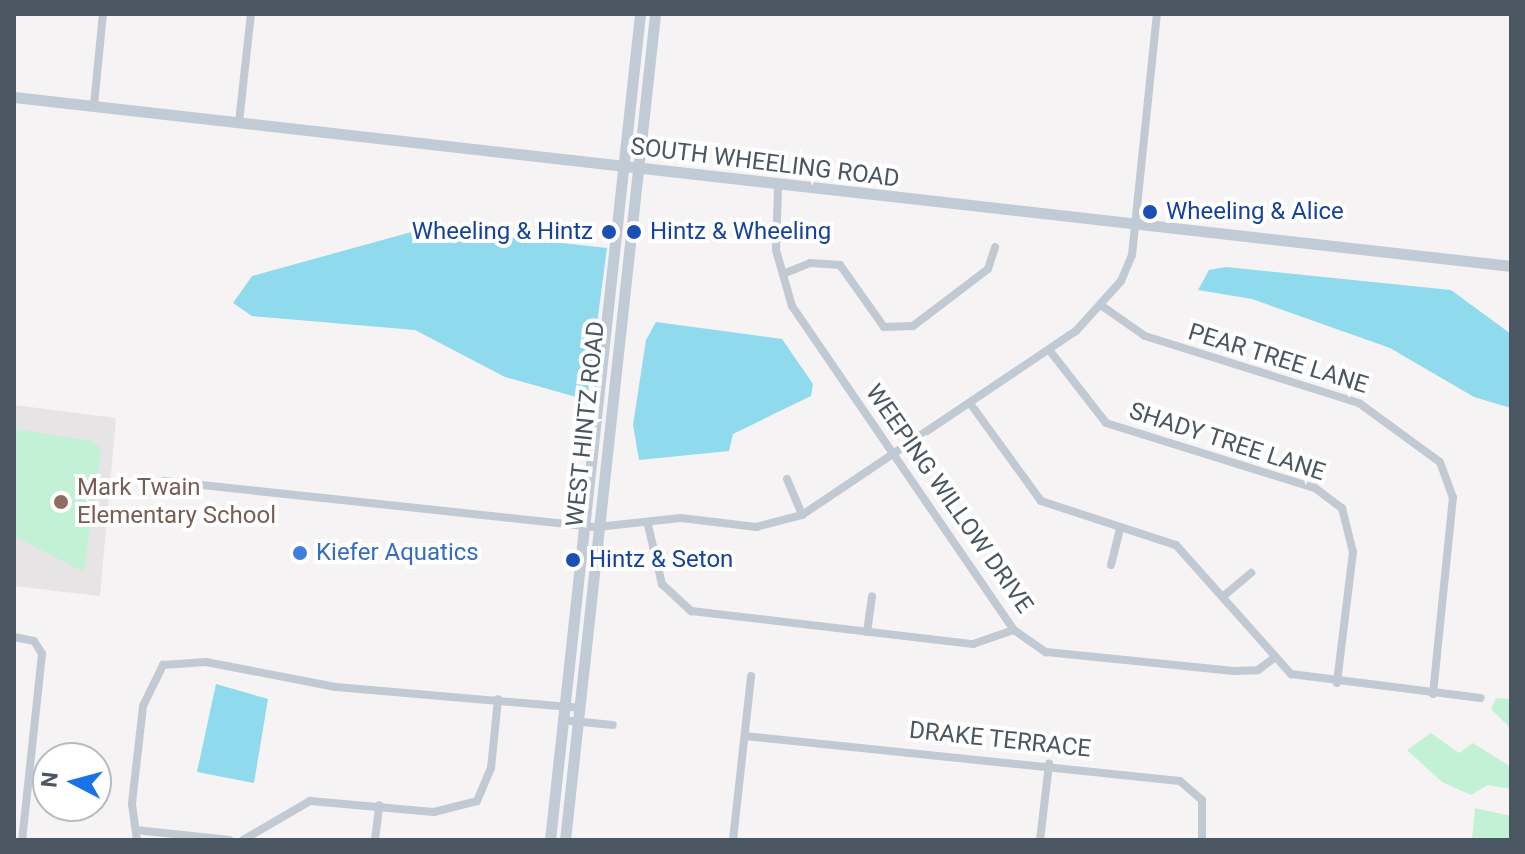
<!DOCTYPE html>
<html>
<head>
<meta charset="utf-8">
<style>
  body { margin:0 }
  #map { position:relative; width:1525px; height:854px; overflow:hidden; background:#f5f3f3; font-family:Roboto,sans-serif }
  div>[style] { position:absolute }
  .education>* { inset:0; background:#e6e4e5 }
  .green>* { inset:0; background:#c3f1d5 }
  .water>* { inset:0; background:#90daee }
  .street>* { height:8px; margin:-4px; padding:0 4px; transform-origin:4px; border-radius:4px; background:#c1cad2 }
  .secondary>* { height:11px; margin:-5.5px; padding:0 5.5px; transform-origin:5.5px; border-radius:5.5px; background:#c1cbd6 }
  .dots>* { width:22px; height:22px; translate:-50% -50%; box-sizing:border-box; border:4px solid #fff; border-radius:50% }
  span { translate:-50% -50%; white-space:nowrap; text-align:center; line-height:1.15; -webkit-text-stroke:8px #fff; paint-order:stroke }
  .street-label { font-size:24px; color:#4a5661 }
  .transit-label { font-size:24px; color:#164399 }
  .left { translate:0 -50%; text-align:left }
  .right { translate:-100% -50%; text-align:right }
  .education-label { font-size:24px; color:#785e54 }
  .shop-label { font-size:24px; color:#366cbe }
  .frame { position:absolute; inset:0; border:16px solid #4a5661; pointer-events:none }
  .north { position:absolute; left:32px; top:742px; width:80px; height:80px; box-sizing:border-box; background:#fff; border:2px solid #b7bbc0; border-radius:50%; rotate:276deg; font-size:22px; font-weight:700; line-height:32px; text-align:center; color:#4a5661 }
  .north::after { content:''; display:block; margin:auto; width:28px; height:36px; background:#1a73e8; clip-path:polygon(50% 0,100% 100%,50% 72%,0 100%) }
</style>
</head>
<body>
<div id="map">
  <div class="education">
    <div style="clip-path:polygon(14px 405px,116px 418px,100px 596px,14px 586px)"></div>
  </div>
  <div class="green">
    <div style="clip-path:polygon(14px 429px,92px 441px,101px 449px,84px 572px,14px 536px)"></div>
    <div style="clip-path:polygon(1496px 698px,1511px 699px,1511px 729px,1491px 709px)"></div>
    <div style="clip-path:polygon(1431px 733px,1459px 753px,1473px 743px,1511px 767px,1511px 789px,1488px 785px,1471px 795px,1442px 782px,1407px 750px)"></div>
    <div style="clip-path:polygon(1475px 808px,1511px 816px,1511px 840px,1472px 840px)"></div>
  </div>
  <div class="water">
    <div style="clip-path:polygon(426px 228px,607px 248px,587px 400px,505px 377px,415px 330px,252px 316px,233px 303px,252px 276px)"></div>
    <div style="clip-path:polygon(1226px 267px,1451px 290px,1511px 334px,1511px 408px,1474px 397px,1390px 348px,1252px 299px,1198px 290px,1209px 270px)"></div>
    <div style="clip-path:polygon(656px 322px,782px 339px,813px 384px,811px 396px,733px 434px,729px 451px,639px 460px,633px 425px,646px 340px)"></div>
    <div style="clip-path:polygon(216px 684px,268px 699px,254px 783px,197px 772px)"></div>
  </div>
  <div class="street">
    <div style="left:94px;top:105px;width:91px;rotate:-84.4deg"></div>
    <div style="left:239px;top:122px;width:109px;rotate:-83.7deg"></div>
    <div style="left:778px;top:187px;width:63px;rotate:91.8deg"></div>
    <div style="left:776px;top:250px;width:58px;rotate:74.1deg"></div>
    <div style="left:792px;top:306px;width:393px;rotate:55.6deg"></div>
    <div style="left:1014px;top:630px;width:39px;rotate:35deg"></div>
    <div style="left:1046px;top:652px;width:189px;rotate:5.8deg"></div>
    <div style="left:1234px;top:671px;width:24px;rotate:-2deg"></div>
    <div style="left:1258px;top:670px;width:20px;rotate:-37deg"></div>
    <div style="left:783px;top:274px;width:29px;rotate:-22deg"></div>
    <div style="left:810px;top:263px;width:30px;rotate:4deg"></div>
    <div style="left:840px;top:265px;width:76px;rotate:54.6deg"></div>
    <div style="left:884px;top:327px;width:29px;rotate:-2deg"></div>
    <div style="left:913px;top:326px;width:94px;rotate:-37.2deg"></div>
    <div style="left:988px;top:269px;width:23px;rotate:-72deg"></div>
    <div style="left:1102px;top:306px;width:52px;rotate:34.9deg"></div>
    <div style="left:1145px;top:336px;width:224px;rotate:17.4deg"></div>
    <div style="left:1359px;top:403px;width:100px;rotate:36.1deg"></div>
    <div style="left:1440px;top:462px;width:37px;rotate:70deg"></div>
    <div style="left:1453px;top:497px;width:198px;rotate:95.8deg"></div>
    <div style="left:1050px;top:351px;width:91px;rotate:52.1deg"></div>
    <div style="left:1106px;top:423px;width:219px;rotate:17.3deg"></div>
    <div style="left:1315px;top:488px;width:34px;rotate:37deg"></div>
    <div style="left:1342px;top:508px;width:45px;rotate:76deg"></div>
    <div style="left:1353px;top:552px;width:132px;rotate:97deg"></div>
    <div style="left:972px;top:406px;width:117px;rotate:54deg"></div>
    <div style="left:1041px;top:501px;width:142px;rotate:18.1deg"></div>
    <div style="left:1176px;top:545px;width:173px;rotate:48.3deg"></div>
    <div style="left:1291px;top:674px;width:191px;rotate:7.2deg"></div>
    <div style="left:787px;top:479px;width:39px;rotate:67deg"></div>
    <div style="left:164px;top:481px;width:435px;rotate:6.1deg"></div>
    <div style="left:597px;top:527px;width:84px;rotate:-6.1deg"></div>
    <div style="left:681px;top:518px;width:76px;rotate:6.8deg"></div>
    <div style="left:756px;top:527px;width:48px;rotate:-14.6deg"></div>
    <div style="left:802px;top:515px;width:330px;rotate:-33.9deg"></div>
    <div style="left:1076px;top:331px;width:67px;rotate:-48deg"></div>
    <div style="left:1121px;top:281px;width:28px;rotate:-67deg"></div>
    <div style="left:1132px;top:255px;width:242px;rotate:-84.1deg"></div>
    <div style="left:648px;top:525px;width:61px;rotate:76.7deg"></div>
    <div style="left:662px;top:584px;width:40px;rotate:43deg"></div>
    <div style="left:691px;top:611px;width:284px;rotate:6.7deg"></div>
    <div style="left:973px;top:644px;width:43px;rotate:-18.9deg"></div>
    <div style="left:1111px;top:565px;width:36px;rotate:-76deg"></div>
    <div style="left:1226px;top:594px;width:33px;rotate:-40deg"></div>
    <div style="left:867px;top:632px;width:36px;rotate:-82deg"></div>
    <div style="left:14px;top:637px;width:20px;rotate:11deg"></div>
    <div style="left:34px;top:641px;width:15px;rotate:58deg"></div>
    <div style="left:42px;top:654px;width:187px;rotate:96.1deg"></div>
    <div style="left:562px;top:720px;width:51px;rotate:5.6deg"></div>
    <div style="left:745px;top:736px;width:437px;rotate:5.9deg"></div>
    <div style="left:1180px;top:781px;width:29px;rotate:41deg"></div>
    <div style="left:1202px;top:800px;width:40px;rotate:90deg"></div>
    <div style="left:136px;top:830px;width:94px;rotate:6.1deg"></div>
    <div style="left:137px;top:840px;width:37px;rotate:-98deg"></div>
    <div style="left:132px;top:803px;width:98px;rotate:-83.5deg"></div>
    <div style="left:143px;top:706px;width:46px;rotate:-64deg"></div>
    <div style="left:163px;top:665px;width:43px;rotate:-4deg"></div>
    <div style="left:206px;top:662px;width:132px;rotate:10.9deg"></div>
    <div style="left:336px;top:687px;width:244px;rotate:4.9deg"></div>
    <div style="left:243px;top:840px;width:78px;rotate:-30.2deg"></div>
    <div style="left:310px;top:801px;width:124px;rotate:5.1deg"></div>
    <div style="left:434px;top:812px;width:44px;rotate:-14.3deg"></div>
    <div style="left:477px;top:801px;width:36px;rotate:-67deg"></div>
    <div style="left:491px;top:768px;width:69px;rotate:-84.2deg"></div>
    <div style="left:375px;top:840px;width:35px;rotate:-83deg"></div>
    <div style="left:733px;top:840px;width:165px;rotate:-83.7deg"></div>
    <div style="left:1040px;top:840px;width:77px;rotate:-83.2deg"></div>
  </div>
  <div class="secondary">
    <div style="left:14px;top:97px;width:1507px;rotate:6.44deg"></div>
    <div style="left:550px;top:840px;width:831px;rotate:-83.78deg"></div>
    <div style="left:565px;top:840px;width:831px;rotate:-83.78deg"></div>
  </div>
  <div class="dots">
    <div style="left:1150px;top:212px;background:#1a4fb4"></div>
    <div style="left:609px;top:232px;background:#1a4fb4"></div>
    <div style="left:634px;top:232px;background:#1a4fb4"></div>
    <div style="left:61px;top:502px;background:#8d6e63"></div>
    <div style="left:300px;top:553px;background:#3f7fe0"></div>
    <div style="left:573px;top:560px;background:#1a4fb4"></div>
  </div>
  <div class="street-label">
    <span style="left:765px;top:163px;rotate:7deg">SOUTH WHEELING ROAD</span>
    <span style="left:1278px;top:359px;rotate:17deg">PEAR TREE LANE</span>
    <span style="left:586px;top:424px;rotate:-84deg">WEST HINTZ ROAD</span>
    <span style="left:1227px;top:442px;rotate:18deg">SHADY TREE LANE</span>
    <span style="left:949px;top:499px;rotate:55deg">WEEPING WILLOW DRIVE</span>
    <span style="left:1000px;top:740px;rotate:6deg">DRAKE TERRACE</span>
  </div>
  <div class="transit-label">
    <span class="left" style="left:1166px;top:212px">Wheeling &amp; Alice</span>
    <span class="right" style="left:593px;top:232px">Wheeling &amp; Hintz</span>
    <span class="left" style="left:650px;top:232px">Hintz &amp; Wheeling</span>
    <span class="left" style="left:589px;top:560px">Hintz &amp; Seton</span>
  </div>
  <div class="education-label">
    <span class="left" style="left:77px;top:502px">Mark Twain<br>Elementary School</span>
  </div>
  <div class="shop-label">
    <span class="left" style="left:316px;top:553px">Kiefer Aquatics</span>
  </div>
  <div class="frame"></div>
  <div class="north">N</div>
</div>
</body>
</html>
